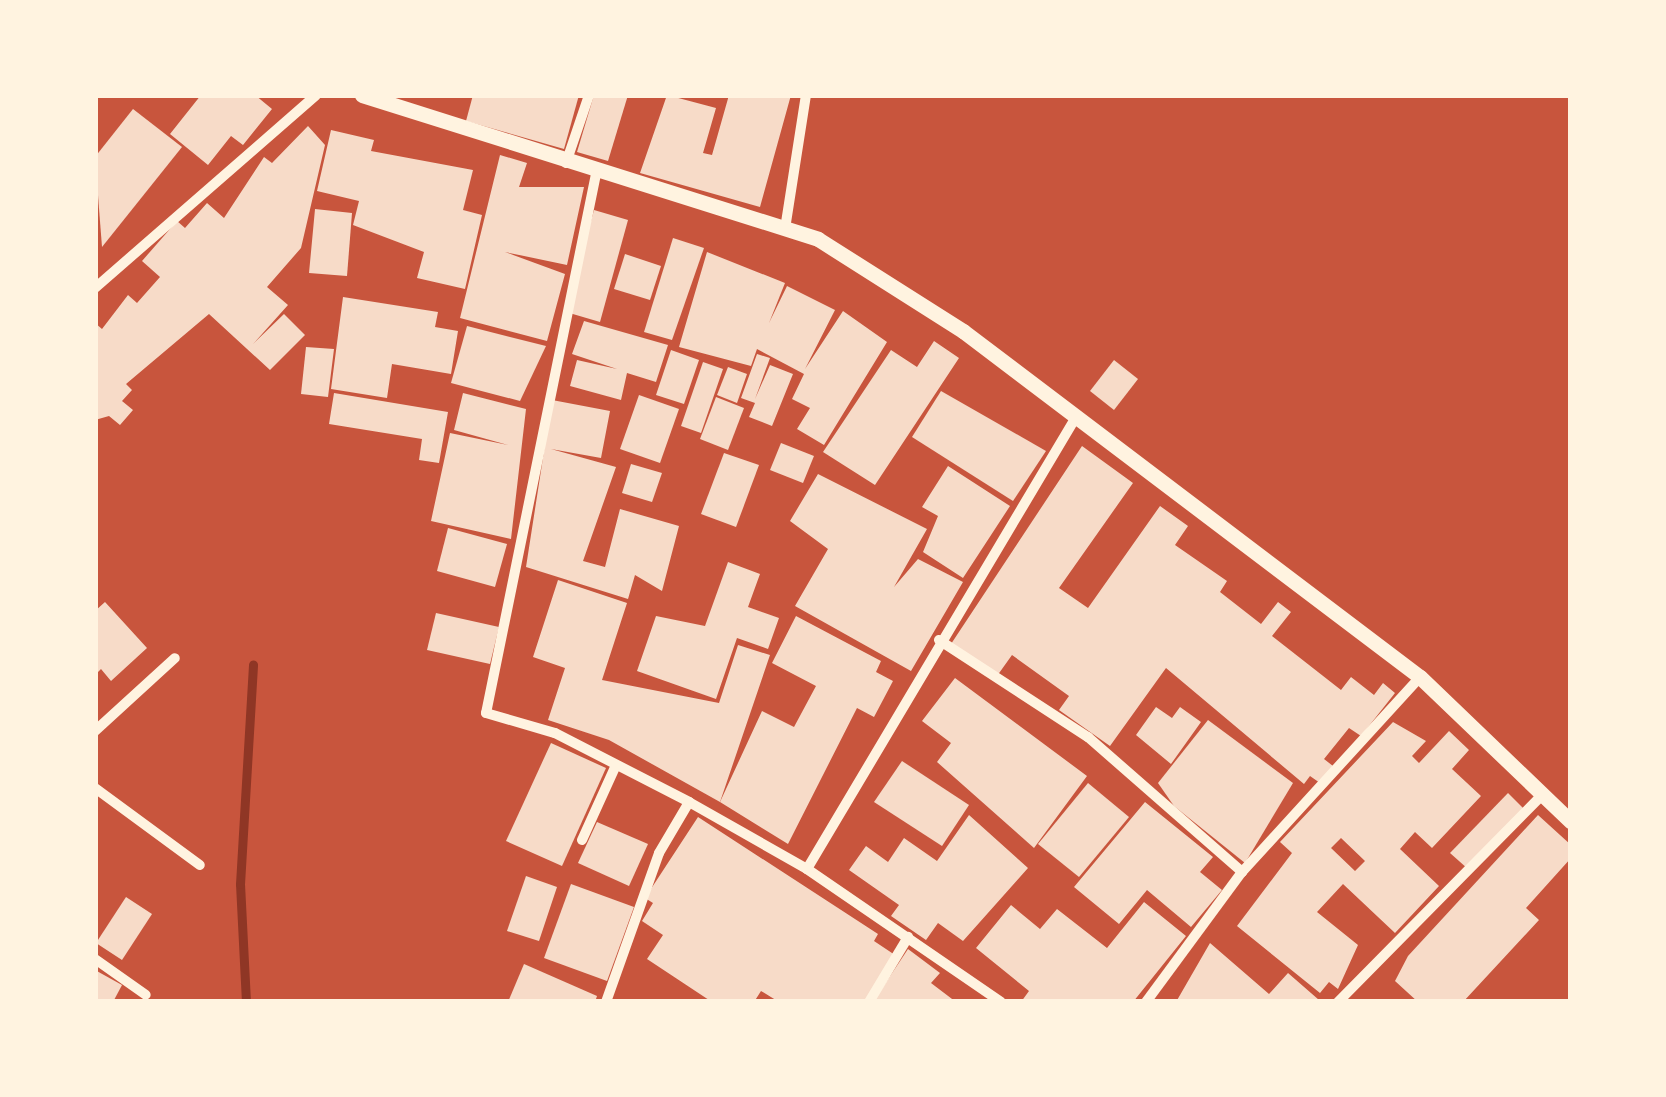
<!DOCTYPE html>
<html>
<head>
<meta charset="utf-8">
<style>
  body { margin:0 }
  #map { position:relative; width:1666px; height:1097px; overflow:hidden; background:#c8553d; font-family:"Public Sans",sans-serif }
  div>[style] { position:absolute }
  .stream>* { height:9px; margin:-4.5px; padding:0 4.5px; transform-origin:4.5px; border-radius:4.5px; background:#8f3625 }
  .building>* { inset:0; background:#f7dbc8 }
  .minor>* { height:10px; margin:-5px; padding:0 5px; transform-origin:5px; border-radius:5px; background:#fff3e0 }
  .tertiary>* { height:15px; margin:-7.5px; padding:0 7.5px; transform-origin:7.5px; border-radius:7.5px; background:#fff3e0 }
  span { translate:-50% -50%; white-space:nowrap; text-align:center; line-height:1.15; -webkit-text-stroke:8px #fff3e0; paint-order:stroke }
  .frame { position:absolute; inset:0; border:98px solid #fff3e0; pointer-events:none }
</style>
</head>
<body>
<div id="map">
  <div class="stream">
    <div style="left:246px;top:1002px;width:118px;rotate:-92.9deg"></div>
    <div style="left:240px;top:884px;width:220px;rotate:-86.6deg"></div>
  </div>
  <div class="building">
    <div style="clip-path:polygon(201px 95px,255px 95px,272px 109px,243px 145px,231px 136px,208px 165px,170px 134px)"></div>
    <div style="clip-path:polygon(473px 95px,579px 95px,564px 149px,466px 121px)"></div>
    <div style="clip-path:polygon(594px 95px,628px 95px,608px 161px,577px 152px)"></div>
    <div style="clip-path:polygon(667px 95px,716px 108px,703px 153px,712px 155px,729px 95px,791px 95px,760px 207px,640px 173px)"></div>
    <div style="clip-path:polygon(133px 109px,182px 147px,102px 247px,95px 157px)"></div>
    <div style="clip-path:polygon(308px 126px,325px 145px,301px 248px,267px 287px,288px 305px,253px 344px,284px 314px,305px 335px,270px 370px,209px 314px,126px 384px,132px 390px,122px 401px,133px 410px,120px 425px,109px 416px,95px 420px,95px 323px,102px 329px,128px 295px,137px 303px,160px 277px,142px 261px,177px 221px,185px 228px,207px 203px,224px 218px,264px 157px,272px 163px)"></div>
    <div style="clip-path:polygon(331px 130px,374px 140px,371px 151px,473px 170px,463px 210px,482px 215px,465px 289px,417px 278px,424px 252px,353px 225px,359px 201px,317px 191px)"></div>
    <div style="clip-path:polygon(500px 155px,527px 163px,519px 187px,584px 187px,567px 265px,505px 252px,565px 274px,547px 341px,460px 318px)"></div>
    <div style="clip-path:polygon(315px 209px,352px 213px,347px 276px,309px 273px)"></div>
    <div style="clip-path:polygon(594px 210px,628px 220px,600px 322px,566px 312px)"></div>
    <div style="clip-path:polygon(673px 238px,704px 248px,672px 340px,644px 332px)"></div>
    <div style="clip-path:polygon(707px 252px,785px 283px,769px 323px,787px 286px,835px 310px,805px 369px,843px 311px,887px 342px,824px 445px,797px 429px,810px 408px,792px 399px,804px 374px,757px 349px,751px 366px,679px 347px)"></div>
    <div style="clip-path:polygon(625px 254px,661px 266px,650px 300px,614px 289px)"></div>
    <div style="clip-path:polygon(343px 297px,438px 312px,435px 327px,458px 331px,451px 374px,392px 364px,387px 398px,331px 389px)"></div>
    <div style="clip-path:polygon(584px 321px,668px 345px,656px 382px,627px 373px,621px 400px,570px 386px,577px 360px,617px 369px,572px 354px)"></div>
    <div style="clip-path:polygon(467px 326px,546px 346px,520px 401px,451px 383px)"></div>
    <div style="clip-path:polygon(934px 341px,959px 358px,875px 485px,823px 452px,891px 350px,917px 367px)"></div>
    <div style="clip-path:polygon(306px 347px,334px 349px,328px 397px,301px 394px)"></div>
    <div style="clip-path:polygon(671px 350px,699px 360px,684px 404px,656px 395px)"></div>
    <div style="clip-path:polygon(757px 354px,770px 358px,755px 399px,770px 365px,793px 374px,772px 426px,749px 417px,755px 403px,741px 398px)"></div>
    <div style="clip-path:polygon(1114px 360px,1138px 379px,1114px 410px,1090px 391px)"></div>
    <div style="clip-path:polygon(703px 362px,723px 369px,701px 433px,681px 426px)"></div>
    <div style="clip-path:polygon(728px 367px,747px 374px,737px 403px,717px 395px)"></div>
    <div style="clip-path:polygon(941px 391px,1046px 451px,1013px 501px,912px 437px)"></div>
    <div style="clip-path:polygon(334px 393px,448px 412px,439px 463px,419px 460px,422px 439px,329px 424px)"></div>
    <div style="clip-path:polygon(463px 393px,526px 409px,511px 539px,431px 521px,450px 433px,508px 445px,454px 430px)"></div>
    <div style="clip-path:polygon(639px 395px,679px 409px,660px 463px,620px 449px)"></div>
    <div style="clip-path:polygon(716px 397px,744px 408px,728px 450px,700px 439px)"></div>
    <div style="clip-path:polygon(552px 400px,610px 411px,601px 458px,551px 449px,616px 467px,583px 561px,605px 567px,620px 509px,679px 526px,662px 591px,635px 575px,628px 599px,526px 567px)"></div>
    <div style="clip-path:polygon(781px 443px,814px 456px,803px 483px,770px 470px)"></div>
    <div style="clip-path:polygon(1082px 446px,1133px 483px,1059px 588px,1088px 608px,1160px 506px,1188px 526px,1175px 545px,1227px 581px,1220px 592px,1261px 624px,1278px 602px,1291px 612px,1272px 636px,1341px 690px,1351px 677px,1374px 695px,1383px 683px,1395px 693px,1361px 736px,1349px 728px,1324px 759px,1333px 766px,1320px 783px,1310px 776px,1304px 784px,1166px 668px,1110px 746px,1059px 710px,1069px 696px,1012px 655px,997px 676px,951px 644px)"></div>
    <div style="clip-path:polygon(724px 453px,759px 465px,736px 527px,701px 514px)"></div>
    <div style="clip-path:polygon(631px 464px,662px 473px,652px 502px,622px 493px)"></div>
    <div style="clip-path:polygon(948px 466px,1010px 506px,963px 578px,923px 552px,938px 516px,922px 507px)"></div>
    <div style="clip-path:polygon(818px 474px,927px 529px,894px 587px,918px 559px,963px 582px,911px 671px,795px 606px,828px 549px,790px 521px)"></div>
    <div style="clip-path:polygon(448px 528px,507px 544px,495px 587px,437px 571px)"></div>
    <div style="clip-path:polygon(728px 562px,760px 574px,748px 607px,779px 618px,768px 649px,737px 638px,716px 699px,637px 671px,656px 616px,705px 626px)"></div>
    <div style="clip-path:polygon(558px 580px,627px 603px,602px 680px,719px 703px,738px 645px,770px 655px,720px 802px,609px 740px,548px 720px,565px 668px,533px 657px)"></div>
    <div style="clip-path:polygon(105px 602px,147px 648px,111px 681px,101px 669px,95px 675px,95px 611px)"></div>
    <div style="clip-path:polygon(436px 613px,499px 627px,490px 664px,427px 650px)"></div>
    <div style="clip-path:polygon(796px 616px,881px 661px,876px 672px,893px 681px,874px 717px,857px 708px,788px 844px,720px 802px,762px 711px,794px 727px,816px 686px,772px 663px)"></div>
    <div style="clip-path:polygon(955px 678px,1087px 776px,1034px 848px,937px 762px,951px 743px,922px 721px)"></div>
    <div style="clip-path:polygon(1156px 707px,1172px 718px,1180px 707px,1201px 722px,1171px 764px,1136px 735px)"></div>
    <div style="clip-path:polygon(1208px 720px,1293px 783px,1245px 863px,1174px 806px,1158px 783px)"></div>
    <div style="clip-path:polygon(evenodd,1393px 722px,1426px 741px,1412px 756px,1419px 763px,1449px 731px,1469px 750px,1452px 769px,1481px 796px,1432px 848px,1415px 832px,1400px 849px,1439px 886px,1395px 933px,1343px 884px,1317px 912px,1358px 945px,1338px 989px,1329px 982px,1320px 993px,1237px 926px,1292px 853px,1280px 842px,1393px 722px,1341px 838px,1365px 861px,1355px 871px,1331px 848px,1341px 838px)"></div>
    <div style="clip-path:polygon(551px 743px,606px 768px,562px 866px,506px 841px)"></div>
    <div style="clip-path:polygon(902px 761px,969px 805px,942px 846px,874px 802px)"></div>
    <div style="clip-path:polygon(1088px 783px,1129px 817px,1079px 877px,1038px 844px)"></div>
    <div style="clip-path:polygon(1508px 793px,1524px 809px,1468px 869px,1450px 853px)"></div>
    <div style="clip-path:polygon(1145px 802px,1213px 857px,1200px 872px,1222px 890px,1191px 927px,1147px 890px,1119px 924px,1074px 887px)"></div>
    <div style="clip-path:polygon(969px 815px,1028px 868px,963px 941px,938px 923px,926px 940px,891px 916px,899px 905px,849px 870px,866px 846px,888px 862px,904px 838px,937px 861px)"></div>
    <div style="clip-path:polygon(1538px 815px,1571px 845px,1571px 858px,1526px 908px,1539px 920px,1463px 1002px,1418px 1002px,1395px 981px,1408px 956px)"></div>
    <div style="clip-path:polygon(698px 817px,878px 934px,874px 941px,895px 955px,864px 1002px,779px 1002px,761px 991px,754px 1002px,712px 1002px,647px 959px,663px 935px,642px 921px,653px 903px,645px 898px)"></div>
    <div style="clip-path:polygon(597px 822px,648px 844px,629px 886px,578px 863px)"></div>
    <div style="clip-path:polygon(526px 876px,557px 887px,539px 941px,507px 931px)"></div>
    <div style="clip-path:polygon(571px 884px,634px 907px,607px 981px,544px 958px)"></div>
    <div style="clip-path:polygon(126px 897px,152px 914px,122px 960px,96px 943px)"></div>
    <div style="clip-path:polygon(1144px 902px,1186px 936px,1133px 1002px,1021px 1002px,1029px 991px,976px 948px,1011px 905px,1040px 929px,1057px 909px,1107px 948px)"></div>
    <div style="clip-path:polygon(1210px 943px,1269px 994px,1288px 973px,1319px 1000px,1176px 1002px)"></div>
    <div style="clip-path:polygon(908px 949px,940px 973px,931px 983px,956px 1002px,873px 1002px)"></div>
    <div style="clip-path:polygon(524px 964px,597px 996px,595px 1002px,508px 1002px)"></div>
    <div style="clip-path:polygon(95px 970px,122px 985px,113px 1002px,95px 1002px)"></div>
  </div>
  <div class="minor">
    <div style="left:566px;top:163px;width:72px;rotate:-71.3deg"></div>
    <div style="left:596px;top:174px;width:550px;rotate:101.53deg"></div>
    <div style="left:486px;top:713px;width:72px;rotate:16.2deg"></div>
    <div style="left:555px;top:733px;width:151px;rotate:27.2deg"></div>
    <div style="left:689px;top:802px;width:136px;rotate:29.6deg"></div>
    <div style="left:807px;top:869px;width:235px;rotate:34.4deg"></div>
    <div style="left:785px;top:229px;width:136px;rotate:-81.1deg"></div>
    <div style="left:95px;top:288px;width:293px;rotate:-41.1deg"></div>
    <div style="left:939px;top:640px;width:178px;rotate:33.1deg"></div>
    <div style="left:1088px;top:737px;width:205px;rotate:41.2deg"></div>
    <div style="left:95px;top:731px;width:108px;rotate:-42.4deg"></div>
    <div style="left:95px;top:788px;width:130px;rotate:36.3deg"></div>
    <div style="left:582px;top:840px;width:82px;rotate:-65.6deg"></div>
    <div style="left:807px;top:869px;width:526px;rotate:-59.24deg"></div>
    <div style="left:95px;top:959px;width:62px;rotate:35.2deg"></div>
    <div style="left:606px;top:1002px;width:158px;rotate:-70.4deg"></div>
    <div style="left:659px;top:853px;width:59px;rotate:-59.5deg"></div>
    <div style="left:869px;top:1002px;width:76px;rotate:-59deg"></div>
    <div style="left:1146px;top:1002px;width:162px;rotate:-53.6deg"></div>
    <div style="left:1242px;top:872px;width:264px;rotate:-47.6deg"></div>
    <div style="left:1338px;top:1002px;width:293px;rotate:-45.4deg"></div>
  </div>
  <div class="tertiary">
    <div style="left:362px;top:95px;width:478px;rotate:17.5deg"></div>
    <div style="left:818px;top:239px;width:172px;rotate:32.4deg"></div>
    <div style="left:963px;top:331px;width:573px;rotate:37.13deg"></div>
    <div style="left:1420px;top:677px;width:209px;rotate:43.8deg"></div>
  </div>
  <div class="frame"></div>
</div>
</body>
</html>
